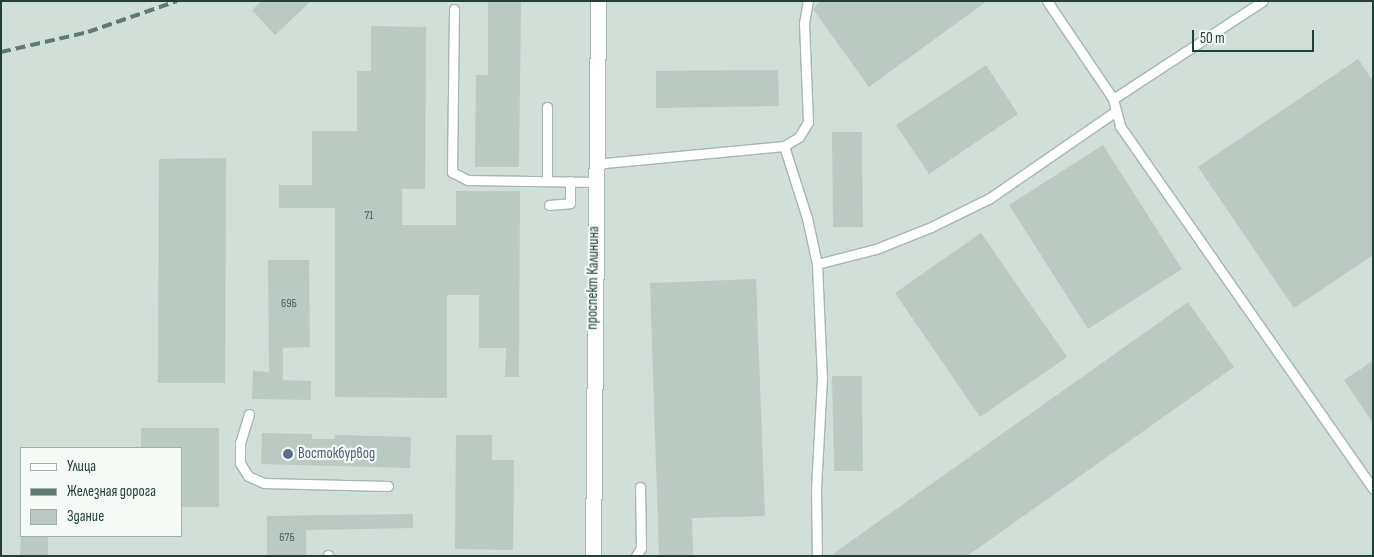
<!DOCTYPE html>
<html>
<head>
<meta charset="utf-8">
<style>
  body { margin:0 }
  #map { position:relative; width:1374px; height:557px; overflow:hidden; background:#e4eee9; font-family:"Sofia Sans Condensed",sans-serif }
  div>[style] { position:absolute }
  .built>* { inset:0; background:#d2ded8 }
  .building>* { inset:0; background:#bac9c2 }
  .roads { filter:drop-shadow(1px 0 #a6b6b0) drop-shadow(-1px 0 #a6b6b0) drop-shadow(0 1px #a6b6b0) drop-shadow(0 -1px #a6b6b0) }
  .lane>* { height:9px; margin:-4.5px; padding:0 4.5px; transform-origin:4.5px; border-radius:4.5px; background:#fff }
  .street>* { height:15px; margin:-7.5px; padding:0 7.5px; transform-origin:7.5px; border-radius:7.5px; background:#fff }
  .rail>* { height:4px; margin-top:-2px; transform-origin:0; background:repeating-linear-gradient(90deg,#5e7b71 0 10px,transparent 0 15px) }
  .dots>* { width:14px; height:14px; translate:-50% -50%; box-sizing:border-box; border:2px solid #f5faf7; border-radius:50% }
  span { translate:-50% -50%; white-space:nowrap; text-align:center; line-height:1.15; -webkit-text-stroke:4.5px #f5faf7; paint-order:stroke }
  .number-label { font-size:12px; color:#496259 }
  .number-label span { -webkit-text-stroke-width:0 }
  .street-label { font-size:15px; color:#234036 }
  .service-label { font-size:15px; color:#4e5e75 }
  .left { translate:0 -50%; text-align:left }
  .frame { position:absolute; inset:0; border:2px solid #234036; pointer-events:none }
  .legend { position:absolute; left:20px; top:447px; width:162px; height:90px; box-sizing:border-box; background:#f5faf7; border:1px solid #a1b0aa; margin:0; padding:6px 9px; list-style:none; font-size:15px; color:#234036 }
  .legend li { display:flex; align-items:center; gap:10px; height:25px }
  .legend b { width:25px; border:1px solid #a1b0aa }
  .scale { position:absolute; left:1192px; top:30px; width:122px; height:22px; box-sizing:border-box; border:2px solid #234036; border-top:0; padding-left:6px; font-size:15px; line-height:18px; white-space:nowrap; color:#234036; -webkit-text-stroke:4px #f5faf7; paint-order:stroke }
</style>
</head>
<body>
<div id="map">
  <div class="built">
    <div style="clip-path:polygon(evenodd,1px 1px,1373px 1px,1373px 556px,1px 556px,1px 1px,21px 448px,181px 448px,181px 536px,21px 536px,21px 448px)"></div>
  </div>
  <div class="building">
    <div style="clip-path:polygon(262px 1px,311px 1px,275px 35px,252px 10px)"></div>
    <div style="clip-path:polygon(488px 1px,521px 1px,519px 167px,475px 167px,476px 75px,488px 75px)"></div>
    <div style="clip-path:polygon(820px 1px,987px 1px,869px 87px,813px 9px)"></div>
    <div style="clip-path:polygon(371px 26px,426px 27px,425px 189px,402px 189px,402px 225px,456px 225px,456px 191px,520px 191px,519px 377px,505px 377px,506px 348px,479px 348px,479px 295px,447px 295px,447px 398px,335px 397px,335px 208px,279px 208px,279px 185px,312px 185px,312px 131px,357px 131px,357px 71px,371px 71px)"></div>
    <div style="clip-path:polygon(1358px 59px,1373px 81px,1373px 255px,1294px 308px,1198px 167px)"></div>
    <div style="clip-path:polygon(986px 65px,1018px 114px,929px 174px,896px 125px)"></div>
    <div style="clip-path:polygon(778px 70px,779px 106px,656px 108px,656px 71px)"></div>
    <div style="clip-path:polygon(832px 132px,862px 132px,863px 227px,833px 227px)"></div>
    <div style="clip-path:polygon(1103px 145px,1182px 269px,1088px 329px,1009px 205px)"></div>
    <div style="clip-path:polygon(226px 158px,225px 383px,158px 383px,159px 159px)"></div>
    <div style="clip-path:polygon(981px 233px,1067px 357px,980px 417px,895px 293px)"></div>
    <div style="clip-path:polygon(268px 260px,309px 260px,310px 347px,283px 348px,283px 380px,311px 381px,311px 400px,252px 399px,253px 371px,269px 372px)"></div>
    <div style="clip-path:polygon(756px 279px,765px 516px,692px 518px,693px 556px,659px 556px,650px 283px)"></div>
    <div style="clip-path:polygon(1188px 302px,1234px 367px,967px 556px,830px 556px)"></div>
    <div style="clip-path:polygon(1373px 361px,1373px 423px,1344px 380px)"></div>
    <div style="clip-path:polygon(832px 376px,862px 376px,863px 471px,834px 471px)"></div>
    <div style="clip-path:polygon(141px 428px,219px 428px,219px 507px,181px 507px,181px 448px,141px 448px)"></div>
    <div style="clip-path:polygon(262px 433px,312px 434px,312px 439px,335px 439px,335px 435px,411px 437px,410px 468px,261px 464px)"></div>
    <div style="clip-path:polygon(456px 435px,492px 435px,492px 460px,514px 460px,513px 550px,455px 549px)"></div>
    <div style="clip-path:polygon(413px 514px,413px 528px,306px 530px,306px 556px,267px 556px,267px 516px)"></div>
    <div style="clip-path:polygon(21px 536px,48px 536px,48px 556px,20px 556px)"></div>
  </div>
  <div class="roads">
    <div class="lane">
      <div style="left:1047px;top:1px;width:118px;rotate:56deg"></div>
      <div style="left:1113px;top:99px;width:179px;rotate:-33.2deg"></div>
      <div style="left:454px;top:9px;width:163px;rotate:90.7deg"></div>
      <div style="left:452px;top:172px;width:18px;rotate:27deg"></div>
      <div style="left:468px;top:180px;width:126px;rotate:0.9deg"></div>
      <div style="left:1113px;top:99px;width:28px;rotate:75deg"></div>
      <div style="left:1120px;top:126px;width:442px;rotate:55.1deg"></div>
      <div style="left:547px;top:107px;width:74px;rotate:90deg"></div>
      <div style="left:784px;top:146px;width:76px;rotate:72.3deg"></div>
      <div style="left:807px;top:218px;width:47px;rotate:77.7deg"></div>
      <div style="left:817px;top:264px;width:114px;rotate:87.5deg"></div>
      <div style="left:822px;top:378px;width:110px;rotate:93.1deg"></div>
      <div style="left:816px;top:488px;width:68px;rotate:89.2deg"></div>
      <div style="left:594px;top:164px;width:191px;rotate:-5.4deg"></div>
      <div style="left:784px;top:146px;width:17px;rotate:-31deg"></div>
      <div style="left:799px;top:137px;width:17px;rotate:-59deg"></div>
      <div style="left:808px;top:122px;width:99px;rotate:-92.3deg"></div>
      <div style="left:804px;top:23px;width:22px;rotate:-80deg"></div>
      <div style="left:549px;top:205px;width:21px;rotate:-5deg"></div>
      <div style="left:570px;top:203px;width:22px;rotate:-90deg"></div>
      <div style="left:817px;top:264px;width:61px;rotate:-14.3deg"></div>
      <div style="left:876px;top:249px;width:59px;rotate:-21.8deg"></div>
      <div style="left:931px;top:227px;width:66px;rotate:-26.2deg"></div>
      <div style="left:990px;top:198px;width:153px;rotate:-34.6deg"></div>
      <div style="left:249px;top:414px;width:30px;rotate:107deg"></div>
      <div style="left:240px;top:443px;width:20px;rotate:90deg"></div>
      <div style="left:240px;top:463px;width:15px;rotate:58deg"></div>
      <div style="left:248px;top:476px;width:17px;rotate:24deg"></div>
      <div style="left:264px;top:483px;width:124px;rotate:1.4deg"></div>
      <div style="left:328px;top:555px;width:1px;rotate:90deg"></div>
      <div style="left:636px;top:556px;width:9px;rotate:-58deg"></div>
      <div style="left:641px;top:548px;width:61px;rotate:-90.9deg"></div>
    </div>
    <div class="street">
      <div style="left:593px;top:556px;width:555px;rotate:-89.48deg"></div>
    </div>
  </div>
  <div class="rail">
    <div style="left:1px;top:52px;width:89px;rotate:-12.9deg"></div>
    <div style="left:88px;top:32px;width:94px;rotate:-19.2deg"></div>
  </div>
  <div class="dots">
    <div style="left:288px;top:454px;background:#5c6f8a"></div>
  </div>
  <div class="number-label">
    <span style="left:369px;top:216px">71</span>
    <span style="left:289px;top:304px">69Б</span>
    <span style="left:287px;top:538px">67Б</span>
  </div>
  <div class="street-label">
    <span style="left:593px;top:278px;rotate:-89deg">проспект Калинина</span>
  </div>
  <div class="service-label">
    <span class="left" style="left:298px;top:454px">Востокбурвод</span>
  </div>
  <div class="frame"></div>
  <ul class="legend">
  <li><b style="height:6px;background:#fff"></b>Улица</li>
  <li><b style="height:6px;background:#5e7b71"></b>Железная дорога</li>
  <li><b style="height:14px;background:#bac9c2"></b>Здание</li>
  </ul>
  <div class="scale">50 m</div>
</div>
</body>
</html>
